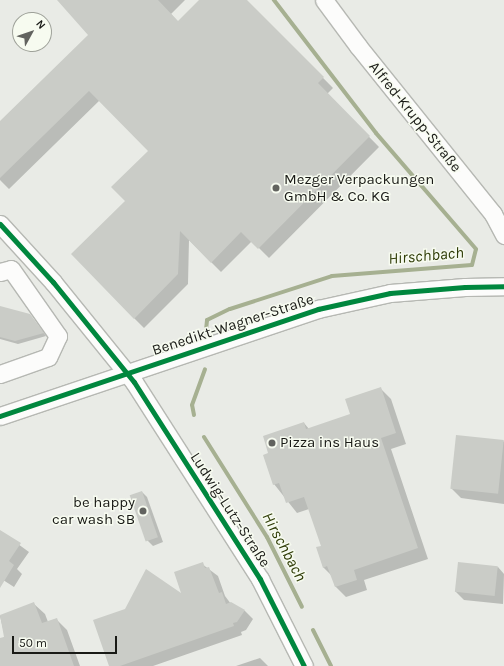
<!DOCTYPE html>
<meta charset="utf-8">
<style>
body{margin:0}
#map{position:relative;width:504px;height:666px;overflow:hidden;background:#e9ebe6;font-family:Karla,sans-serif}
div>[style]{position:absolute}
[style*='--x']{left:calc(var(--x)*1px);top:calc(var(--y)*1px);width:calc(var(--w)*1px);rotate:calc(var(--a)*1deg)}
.shadow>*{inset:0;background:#0003}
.stream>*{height:4px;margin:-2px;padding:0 2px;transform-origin:2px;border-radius:2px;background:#a6b091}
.building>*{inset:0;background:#caccc7;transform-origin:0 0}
.roads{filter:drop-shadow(1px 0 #b6b8b3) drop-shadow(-1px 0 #b6b8b3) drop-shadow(0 1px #b6b8b3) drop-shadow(0 -1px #b6b8b3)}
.minor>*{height:17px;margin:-8.5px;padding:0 8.5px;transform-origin:8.5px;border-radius:8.5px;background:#fcfcfb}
.cycleway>*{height:5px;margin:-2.5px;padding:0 2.5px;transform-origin:2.5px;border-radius:2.5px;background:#00873e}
.dots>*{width:11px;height:11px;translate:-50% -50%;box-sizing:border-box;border:2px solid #f7fbf0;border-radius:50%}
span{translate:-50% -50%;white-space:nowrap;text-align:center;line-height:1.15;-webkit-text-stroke:3px #f7fbf0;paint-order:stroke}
.street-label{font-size:15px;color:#191a16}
.poi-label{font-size:15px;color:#191a16}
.left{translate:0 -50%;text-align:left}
.right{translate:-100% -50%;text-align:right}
.water-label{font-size:16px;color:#2f3c07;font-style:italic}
.north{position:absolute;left:12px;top:12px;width:40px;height:40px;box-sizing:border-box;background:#f7fbf0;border:1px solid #9ea199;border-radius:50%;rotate:50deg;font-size:11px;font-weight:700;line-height:16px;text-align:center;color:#191a16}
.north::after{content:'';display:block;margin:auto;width:14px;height:18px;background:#62635f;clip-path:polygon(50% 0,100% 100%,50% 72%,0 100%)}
.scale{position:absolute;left:12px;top:636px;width:105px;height:18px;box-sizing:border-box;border:2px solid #191a16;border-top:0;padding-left:5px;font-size:12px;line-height:14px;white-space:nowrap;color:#191a16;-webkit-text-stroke:3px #f7fbf0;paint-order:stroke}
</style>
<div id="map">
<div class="shadow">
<div style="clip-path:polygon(58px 0,185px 0,171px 14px,178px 22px,201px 0,246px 0,333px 88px,327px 94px,379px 147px,269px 258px,252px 241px,221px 272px,189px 240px,188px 284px,144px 328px,134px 318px,127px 201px,149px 151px,100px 100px,9px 189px,0 180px,0 123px,90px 35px)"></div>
<div style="clip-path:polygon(0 307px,30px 315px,46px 336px,18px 344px,0 339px)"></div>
<div style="clip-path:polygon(380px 388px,391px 399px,406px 444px,391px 449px,428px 559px,364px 580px,367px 590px,346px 597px,335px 586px,332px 576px,323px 567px,322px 546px,309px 509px,297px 513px,274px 484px,269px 453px,304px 423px,309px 429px,352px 415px)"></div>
<div style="clip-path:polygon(504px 441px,504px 504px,461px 498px,451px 488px)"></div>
<div style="clip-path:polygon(142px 492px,147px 497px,163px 542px,153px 546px,147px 540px)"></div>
<div style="clip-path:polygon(0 531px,29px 552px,17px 569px,22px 574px,14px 587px,0 578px)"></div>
<div style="clip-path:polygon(202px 564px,218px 576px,225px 596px,231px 604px,245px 611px,253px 619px,246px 630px,241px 632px,242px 635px,153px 666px,110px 666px,183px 596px)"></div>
<div style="clip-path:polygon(498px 567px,504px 574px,503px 604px,464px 600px,455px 591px)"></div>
<div style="clip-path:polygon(34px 604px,45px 614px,48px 622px,56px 619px,67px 630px,80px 666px,0 666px,0 639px,5px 637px,0 616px)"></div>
<div style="clip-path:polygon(260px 658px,268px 666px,236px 666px)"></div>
</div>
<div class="stream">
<div style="--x:206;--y:330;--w:10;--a:-84"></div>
<div style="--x:207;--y:320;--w:25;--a:-26"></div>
<div style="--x:230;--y:309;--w:107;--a:-17.9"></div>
<div style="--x:332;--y:276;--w:140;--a:-4.5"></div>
<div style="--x:472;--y:265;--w:16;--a:-76"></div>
<div style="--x:476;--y:249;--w:153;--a:-130.8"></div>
<div style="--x:376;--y:133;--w:168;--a:-127.5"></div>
<div style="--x:194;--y:415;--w:10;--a:-101"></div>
<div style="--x:192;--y:405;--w:38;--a:-70"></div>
<div style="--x:204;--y:437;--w:118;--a:57.8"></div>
<div style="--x:267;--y:537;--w:78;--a:63.4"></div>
<div style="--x:313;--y:630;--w:40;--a:63.4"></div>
</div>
<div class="building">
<div style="clip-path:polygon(57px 0,158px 0,178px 21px,199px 0,247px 0,324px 77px,318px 83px,370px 136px,258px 249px,241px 232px,211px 263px,180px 231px,178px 274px,134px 319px,71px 254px,125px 201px,111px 187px,148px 151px,89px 91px,0 178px,0 121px,88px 35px)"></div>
<div style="clip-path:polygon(0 306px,30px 314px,44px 333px,15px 341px,0 337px)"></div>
<div style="clip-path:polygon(381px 387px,396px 433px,381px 438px,418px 548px,354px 570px,357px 580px,335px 587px,327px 566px,323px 568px,316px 547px,321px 546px,304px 497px,286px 503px,279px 483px,273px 485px,263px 455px,268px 453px,263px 436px,304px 422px,306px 429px,350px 414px,345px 399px)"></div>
<div style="left:456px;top:435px;width:48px;height:54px;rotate:6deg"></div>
<div style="left:142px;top:491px;width:49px;height:13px;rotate:71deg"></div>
<div style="clip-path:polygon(0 530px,21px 543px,9px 561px,14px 565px,0 588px)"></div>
<div style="clip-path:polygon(203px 562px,205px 568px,209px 567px,219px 593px,222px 592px,226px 604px,231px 602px,245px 610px,237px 622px,233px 623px,234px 626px,120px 666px,109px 666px,93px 620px,125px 609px,146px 569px,181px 593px,174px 572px)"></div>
<div style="left:458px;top:562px;width:40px;height:30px;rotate:6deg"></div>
<div style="clip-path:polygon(34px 602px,42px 623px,57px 618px,74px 666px,0 666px,0 638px,4px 637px,0 615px)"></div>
</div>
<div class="roads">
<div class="minor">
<div style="--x:324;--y:0;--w:57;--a:53.5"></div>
<div style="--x:358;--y:46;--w:216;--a:51.2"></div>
<div style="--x:493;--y:214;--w:24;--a:62"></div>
<div style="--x:0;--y:224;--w:79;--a:47.6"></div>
<div style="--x:53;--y:282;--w:129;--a:51"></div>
<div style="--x:134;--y:382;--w:234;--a:57.4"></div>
<div style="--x:260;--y:579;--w:97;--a:63.2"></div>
<div style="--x:0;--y:272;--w:11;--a:-15"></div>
<div style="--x:11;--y:269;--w:82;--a:55"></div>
<div style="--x:58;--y:336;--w:23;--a:115"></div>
<div style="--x:48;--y:357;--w:51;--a:160.5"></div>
<div style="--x:0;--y:416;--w:336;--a:-18.6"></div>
<div style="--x:318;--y:309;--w:74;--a:-12.5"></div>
<div style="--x:390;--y:293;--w:75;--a:-4.6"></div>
<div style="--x:465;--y:287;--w:39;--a:-1"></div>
</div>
</div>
<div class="cycleway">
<div style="--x:0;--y:224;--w:79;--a:47.6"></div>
<div style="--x:53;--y:282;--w:129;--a:51"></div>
<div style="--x:134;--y:382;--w:234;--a:57.4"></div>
<div style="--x:260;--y:579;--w:97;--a:63.2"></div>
<div style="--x:0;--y:416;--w:336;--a:-18.6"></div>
<div style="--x:318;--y:309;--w:74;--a:-12.5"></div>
<div style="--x:390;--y:293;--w:75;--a:-4.6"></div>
<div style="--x:465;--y:287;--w:39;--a:-1"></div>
</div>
<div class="dots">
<div style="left:276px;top:188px;background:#62635f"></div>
<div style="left:272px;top:443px;background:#62635f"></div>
<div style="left:143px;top:511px;background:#62635f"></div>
</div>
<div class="street-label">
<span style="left:415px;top:117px;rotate:51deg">Alfred-Krupp-Straße</span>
<span style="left:233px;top:325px;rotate:-18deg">Benedikt-Wagner-Straße</span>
<span style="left:230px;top:510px;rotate:57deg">Ludwig-Lutz-Straße</span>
</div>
<div class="poi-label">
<span class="left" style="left:284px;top:188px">Mezger Verpackungen<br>GmbH &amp; Co. KG</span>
<span class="left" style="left:280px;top:443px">Pizza ins Haus</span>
<span class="right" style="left:135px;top:511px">be happy<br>car wash SB</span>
</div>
<div class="water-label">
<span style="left:426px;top:256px;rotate:-5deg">Hirschbach</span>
<span style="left:284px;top:547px;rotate:62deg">Hirschbach</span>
</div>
<div class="north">N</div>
<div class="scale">50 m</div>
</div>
